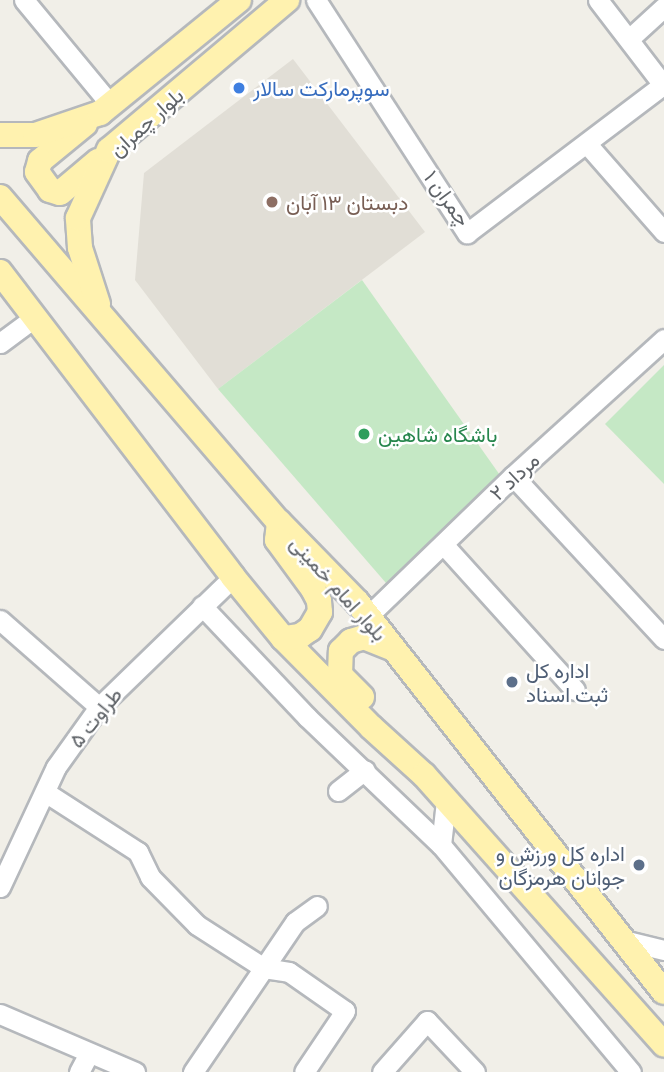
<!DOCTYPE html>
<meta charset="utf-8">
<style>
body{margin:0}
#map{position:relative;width:664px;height:1072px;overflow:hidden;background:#f1efe8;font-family:"IBM Plex Sans",Vazirmatn,sans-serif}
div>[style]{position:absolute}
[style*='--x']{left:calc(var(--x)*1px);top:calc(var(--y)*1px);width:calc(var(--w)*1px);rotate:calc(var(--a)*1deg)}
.education>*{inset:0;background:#e1ded6}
.green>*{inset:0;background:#c5e8c5}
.roads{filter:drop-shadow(2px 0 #b5b8bc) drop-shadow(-2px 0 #b5b8bc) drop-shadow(0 2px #b5b8bc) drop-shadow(0 -2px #b5b8bc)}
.minor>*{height:19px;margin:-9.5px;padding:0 9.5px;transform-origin:9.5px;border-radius:9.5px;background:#fff}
.major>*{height:24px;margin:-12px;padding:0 12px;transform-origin:12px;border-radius:12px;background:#fff2af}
.dots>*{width:19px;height:19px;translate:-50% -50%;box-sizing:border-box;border:4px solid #fff;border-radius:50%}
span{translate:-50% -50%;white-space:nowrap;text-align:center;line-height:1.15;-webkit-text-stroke:5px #fff;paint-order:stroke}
.shop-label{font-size:21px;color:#366cbe}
.left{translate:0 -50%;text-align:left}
.street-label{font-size:21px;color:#5f6368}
.education-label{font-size:21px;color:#785e54}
.leisure-label{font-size:21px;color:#27864d}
.service-label{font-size:21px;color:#4e5e75}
.right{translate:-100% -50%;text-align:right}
</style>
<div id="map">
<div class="education">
<div style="clip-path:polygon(293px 59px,425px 232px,218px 389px,135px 280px,144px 173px)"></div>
</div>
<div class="green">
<div style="clip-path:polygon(362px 280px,502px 478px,386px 583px,218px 389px)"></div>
<div style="clip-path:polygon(664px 365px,664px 484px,605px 424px)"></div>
</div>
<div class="roads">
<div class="minor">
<div style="--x:24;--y:0;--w:136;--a:50.4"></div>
<div style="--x:316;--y:0;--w:278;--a:57.1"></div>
<div style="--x:467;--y:233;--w:246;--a:-37.1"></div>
<div style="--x:598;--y:0;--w:108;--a:52.5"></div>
<div style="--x:629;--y:39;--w:47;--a:-42.4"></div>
<div style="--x:587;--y:144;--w:117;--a:48.8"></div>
<div style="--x:0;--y:343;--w:44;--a:-36.6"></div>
<div style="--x:513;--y:476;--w:222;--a:47.2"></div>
<div style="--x:443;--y:544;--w:197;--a:47.9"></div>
<div style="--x:202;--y:606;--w:153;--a:46.6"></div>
<div style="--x:307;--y:717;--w:185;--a:43.7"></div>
<div style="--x:441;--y:845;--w:296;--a:50.1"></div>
<div style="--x:368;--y:616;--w:202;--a:-44"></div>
<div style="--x:513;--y:476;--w:204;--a:-42.2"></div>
<div style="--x:0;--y:620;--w:132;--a:41.3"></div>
<div style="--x:338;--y:791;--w:34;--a:-38"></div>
<div style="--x:45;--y:792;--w:111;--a:32.8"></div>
<div style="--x:138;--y:852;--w:28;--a:64"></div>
<div style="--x:150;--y:877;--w:67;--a:45.6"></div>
<div style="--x:197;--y:925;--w:80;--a:32.7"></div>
<div style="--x:264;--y:968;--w:25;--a:9"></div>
<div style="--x:289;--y:972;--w:68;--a:34.9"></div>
<div style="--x:345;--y:1011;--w:73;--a:123.9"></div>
<div style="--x:441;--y:845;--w:44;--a:-83.5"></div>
<div style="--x:0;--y:887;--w:132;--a:-65"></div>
<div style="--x:56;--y:767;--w:74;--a:-54.4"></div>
<div style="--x:99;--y:707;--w:187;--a:-44.1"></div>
<div style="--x:623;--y:940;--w:42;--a:13.7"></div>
<div style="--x:0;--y:1014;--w:147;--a:23.2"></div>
<div style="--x:79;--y:1072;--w:21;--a:-62"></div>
<div style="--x:193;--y:1072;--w:181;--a:-55.8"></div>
<div style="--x:295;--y:922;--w:27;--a:-36"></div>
<div style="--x:382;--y:1072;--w:68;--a:-48.6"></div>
<div style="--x:427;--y:1021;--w:70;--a:46.7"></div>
</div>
<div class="major">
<div style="--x:85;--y:124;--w:58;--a:140.6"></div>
<div style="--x:40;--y:161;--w:11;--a:105"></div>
<div style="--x:37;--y:172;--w:22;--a:54"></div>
<div style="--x:50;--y:190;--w:10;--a:17"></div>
<div style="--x:60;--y:193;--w:50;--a:-40.1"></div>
<div style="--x:0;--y:135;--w:35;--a:0"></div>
<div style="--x:35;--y:135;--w:69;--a:-18.7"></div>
<div style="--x:100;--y:113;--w:179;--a:-39.1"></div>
<div style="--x:0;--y:197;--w:428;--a:49.4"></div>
<div style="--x:279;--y:522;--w:112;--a:45.7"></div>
<div style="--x:357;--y:602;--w:496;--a:51.8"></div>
<div style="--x:0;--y:272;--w:384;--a:52.6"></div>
<div style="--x:233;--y:577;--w:79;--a:50.7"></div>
<div style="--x:283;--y:638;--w:125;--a:45.3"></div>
<div style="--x:371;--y:727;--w:72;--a:42.2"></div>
<div style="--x:424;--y:775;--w:361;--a:48.3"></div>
<div style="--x:98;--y:304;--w:59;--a:-107.8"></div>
<div style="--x:80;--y:248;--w:30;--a:-94"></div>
<div style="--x:78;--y:218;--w:75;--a:-65.5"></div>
<div style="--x:109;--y:150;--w:233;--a:-40.1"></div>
<div style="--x:279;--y:522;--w:18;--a:96"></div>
<div style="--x:277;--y:540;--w:61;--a:53.7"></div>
<div style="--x:313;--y:589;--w:13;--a:63"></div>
<div style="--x:319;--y:601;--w:11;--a:85"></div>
<div style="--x:320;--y:612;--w:20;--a:120"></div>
<div style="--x:310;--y:629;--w:12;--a:145"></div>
<div style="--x:300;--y:636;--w:17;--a:173"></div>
<div style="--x:362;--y:697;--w:31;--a:-135"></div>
<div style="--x:340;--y:675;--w:24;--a:-88"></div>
<div style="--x:341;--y:651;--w:14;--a:-45"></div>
<div style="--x:351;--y:641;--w:14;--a:-17"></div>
<div style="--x:364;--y:637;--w:31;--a:22"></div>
</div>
</div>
<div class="dots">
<div style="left:239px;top:88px;background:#3f7fe0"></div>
<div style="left:272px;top:202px;background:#8d6e63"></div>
<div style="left:364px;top:434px;background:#2e9e5b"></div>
<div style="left:512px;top:682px;background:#5c6f8a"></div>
<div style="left:639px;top:865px;background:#5c6f8a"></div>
</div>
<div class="shop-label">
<span class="left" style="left:253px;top:88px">سوپرمارکت سالار</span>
</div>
<div class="street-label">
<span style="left:146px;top:122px;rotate:-42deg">بلوار چمران</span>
<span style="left:448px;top:198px;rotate:54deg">چمران ۱</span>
<span style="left:514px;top:476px;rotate:-43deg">مرداد ۲</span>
<span style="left:339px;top:588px;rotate:48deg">بلوار امام خمینی</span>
<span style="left:95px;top:717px;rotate:-51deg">طراوت ۵</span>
</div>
<div class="education-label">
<span class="left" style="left:286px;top:202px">دبستان ۱۳ آبان</span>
</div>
<div class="leisure-label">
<span class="left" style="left:378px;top:434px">باشگاه شاهین</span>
</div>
<div class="service-label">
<span class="left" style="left:526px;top:682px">اداره کل<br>ثبت اسناد</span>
<span class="right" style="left:625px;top:865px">اداره کل ورزش و<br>جوانان هرمزگان</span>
</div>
</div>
